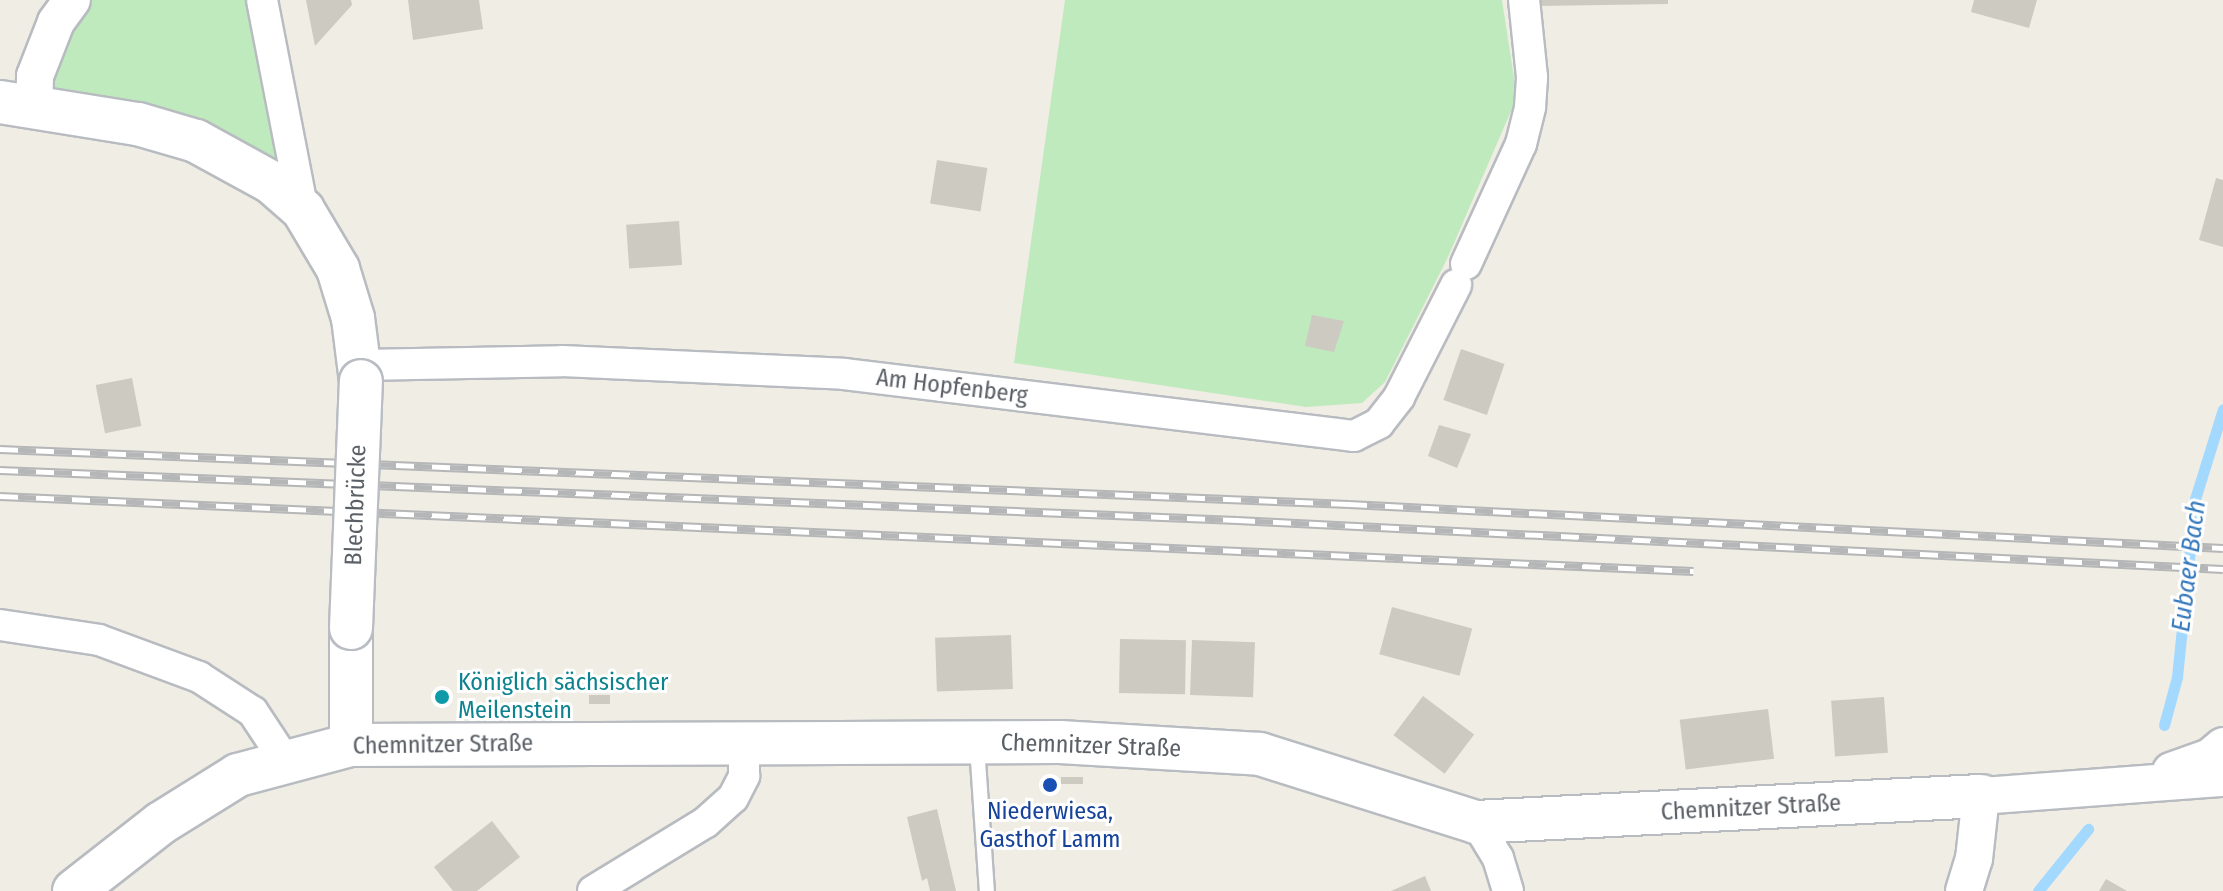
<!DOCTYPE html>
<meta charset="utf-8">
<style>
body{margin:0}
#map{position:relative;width:2223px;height:891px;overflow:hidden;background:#f0ede4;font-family:"Fira Sans Condensed",sans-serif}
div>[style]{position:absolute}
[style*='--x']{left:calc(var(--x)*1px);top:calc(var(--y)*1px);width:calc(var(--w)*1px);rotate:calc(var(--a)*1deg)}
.green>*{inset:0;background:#beeabd}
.stream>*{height:11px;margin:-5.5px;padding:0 5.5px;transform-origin:5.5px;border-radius:5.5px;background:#a4d9ff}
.building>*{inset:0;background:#cdcac2;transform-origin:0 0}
.roads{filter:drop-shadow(2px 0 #b8bcc1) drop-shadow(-2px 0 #b8bcc1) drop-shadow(0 2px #b8bcc1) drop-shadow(0 -2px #b8bcc1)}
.service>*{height:14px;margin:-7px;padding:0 7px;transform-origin:7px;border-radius:7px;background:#fff}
.minor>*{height:30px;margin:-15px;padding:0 15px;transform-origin:15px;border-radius:15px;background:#fff}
.tertiary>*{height:36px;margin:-18px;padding:0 18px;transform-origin:18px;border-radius:18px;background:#fff}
.secondary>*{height:42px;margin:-21px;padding:0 21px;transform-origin:21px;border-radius:21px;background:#fff}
.rail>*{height:9px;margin-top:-4.5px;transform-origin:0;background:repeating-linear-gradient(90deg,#fff 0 18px,#b5b6b7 0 36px);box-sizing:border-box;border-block:2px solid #b5b6b7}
.bridges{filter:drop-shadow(2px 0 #b9bdc3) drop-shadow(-2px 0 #b9bdc3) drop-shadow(0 2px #b9bdc3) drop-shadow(0 -2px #b9bdc3)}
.secondary-bridge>*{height:42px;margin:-21px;padding:0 21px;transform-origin:21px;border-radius:21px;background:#fff}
.dots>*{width:22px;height:22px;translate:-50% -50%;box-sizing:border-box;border:4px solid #fff;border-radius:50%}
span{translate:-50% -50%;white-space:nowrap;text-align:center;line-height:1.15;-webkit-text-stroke:6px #fff;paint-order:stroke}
.street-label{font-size:24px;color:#5b6066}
.culture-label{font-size:24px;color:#0d838f}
.left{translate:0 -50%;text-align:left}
.transit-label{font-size:24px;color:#164399}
.water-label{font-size:26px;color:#3679bc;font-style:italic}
</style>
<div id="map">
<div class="green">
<div style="clip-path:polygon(72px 0,262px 0,303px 210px,271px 182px,34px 107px)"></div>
<div style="clip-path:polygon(1065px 0,1502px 0,1517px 97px,1448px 257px,1385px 382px,1362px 403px,1306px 407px,1014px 363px)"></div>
</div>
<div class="stream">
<div style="--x:2164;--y:725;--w:50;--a:-74.8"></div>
<div style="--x:2177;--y:677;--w:179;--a:-84.2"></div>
<div style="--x:2195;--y:499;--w:94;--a:-72.7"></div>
<div style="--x:2038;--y:891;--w:80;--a:-51.1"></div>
</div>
<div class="building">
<div style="clip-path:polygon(306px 0,351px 0,352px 5px,315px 46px)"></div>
<div style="clip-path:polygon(408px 0,479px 0,483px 29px,413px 40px)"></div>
<div style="clip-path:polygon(1538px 0,1668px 0,1668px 4px,1538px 6px)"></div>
<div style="clip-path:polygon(1974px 0,2037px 0,2029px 28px,1971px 12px)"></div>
<div style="left:937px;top:160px;width:51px;height:44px;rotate:9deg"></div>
<div style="clip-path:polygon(2216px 178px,2223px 180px,2223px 247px,2199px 240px)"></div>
<div style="left:679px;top:221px;width:44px;height:53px;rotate:86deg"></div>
<div style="clip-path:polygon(1312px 315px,1344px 321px,1334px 352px,1305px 346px)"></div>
<div style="left:1461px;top:349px;width:46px;height:54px;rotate:19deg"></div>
<div style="left:132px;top:378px;width:49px;height:37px;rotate:79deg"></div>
<div style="clip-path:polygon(1439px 425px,1471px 434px,1457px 468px,1428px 456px)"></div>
<div style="left:1392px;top:607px;width:83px;height:49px;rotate:15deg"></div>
<div style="left:1011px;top:635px;width:54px;height:76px;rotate:88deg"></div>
<div style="left:1120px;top:639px;width:66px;height:54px;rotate:1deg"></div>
<div style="left:1192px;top:640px;width:63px;height:55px;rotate:2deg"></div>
<div style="left:610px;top:695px;width:9px;height:21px;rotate:90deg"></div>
<div style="left:1423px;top:696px;width:64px;height:49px;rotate:37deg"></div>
<div style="left:1884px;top:697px;width:56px;height:53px;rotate:86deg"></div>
<div style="left:1768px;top:709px;width:50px;height:89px;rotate:83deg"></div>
<div style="left:1061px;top:777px;width:22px;height:7px"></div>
<div style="clip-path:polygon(937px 809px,956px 891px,930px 891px,927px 878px,922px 881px,907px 817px)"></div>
<div style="clip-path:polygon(492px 821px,520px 857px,477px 891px,453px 891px,434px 867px)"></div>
<div style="clip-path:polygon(1425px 876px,1431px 891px,1391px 891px)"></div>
<div style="clip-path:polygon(2106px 879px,2127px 891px,2099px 891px)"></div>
</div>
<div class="roads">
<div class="service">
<div style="--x:977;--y:746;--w:145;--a:86.1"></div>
</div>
<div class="minor">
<div style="--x:262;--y:0;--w:214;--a:79"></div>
<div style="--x:1466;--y:264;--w:132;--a:-65.4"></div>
<div style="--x:1521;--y:144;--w:38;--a:-76"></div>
<div style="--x:1530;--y:107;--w:30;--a:-86"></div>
<div style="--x:1532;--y:77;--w:77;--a:-95.9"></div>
<div style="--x:362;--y:365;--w:200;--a:-1.1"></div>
<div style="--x:562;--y:361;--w:282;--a:2.6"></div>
<div style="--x:844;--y:374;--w:514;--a:6.93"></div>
<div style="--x:1354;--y:436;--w:28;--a:-27"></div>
<div style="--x:1379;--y:423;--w:33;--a:-52"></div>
<div style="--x:1399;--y:397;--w:126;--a:-63"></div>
<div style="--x:0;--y:625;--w:100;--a:8.6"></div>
<div style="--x:99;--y:640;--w:107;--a:20.3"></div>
<div style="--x:199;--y:677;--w:64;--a:32.9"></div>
<div style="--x:253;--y:712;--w:56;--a:56.6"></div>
<div style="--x:1476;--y:822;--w:42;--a:58.6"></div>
<div style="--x:1498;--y:858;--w:34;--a:73"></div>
<div style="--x:593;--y:891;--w:132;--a:-31.4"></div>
<div style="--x:706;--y:822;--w:36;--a:-42"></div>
<div style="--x:733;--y:798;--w:25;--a:-63"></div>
<div style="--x:744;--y:776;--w:32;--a:-90"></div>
</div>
<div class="tertiary">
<div style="--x:34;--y:107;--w:31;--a:-88"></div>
<div style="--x:35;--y:76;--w:58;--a:-68.7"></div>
<div style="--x:56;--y:22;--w:27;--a:-54"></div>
<div style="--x:2171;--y:771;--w:41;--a:-19.7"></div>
<div style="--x:2210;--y:757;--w:17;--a:-40"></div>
<div style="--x:1964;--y:891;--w:34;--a:-73"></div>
<div style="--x:1974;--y:859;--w:63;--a:-83.7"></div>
<div style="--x:1981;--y:796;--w:243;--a:-4.3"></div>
</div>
<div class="secondary">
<div style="--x:0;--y:102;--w:140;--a:9.1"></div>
<div style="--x:138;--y:124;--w:60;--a:16.3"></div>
<div style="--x:196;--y:141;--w:85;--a:28.7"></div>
<div style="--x:271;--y:182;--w:43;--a:41.2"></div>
<div style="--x:303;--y:210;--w:69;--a:59.3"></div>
<div style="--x:338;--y:269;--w:51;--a:73"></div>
<div style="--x:353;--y:318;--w:64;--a:82.8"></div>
<div style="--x:351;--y:745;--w:117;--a:-90"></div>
<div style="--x:74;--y:891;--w:110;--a:-38"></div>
<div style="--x:161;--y:823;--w:91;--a:-31.9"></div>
<div style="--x:238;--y:775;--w:117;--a:-14.9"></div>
<div style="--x:351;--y:745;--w:709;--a:-0.24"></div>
<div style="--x:1060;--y:742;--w:200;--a:3.4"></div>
<div style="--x:1260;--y:754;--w:226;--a:17.5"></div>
<div style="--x:1476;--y:822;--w:506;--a:-2.95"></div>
</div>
</div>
<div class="rail">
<div style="--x:0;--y:449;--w:1350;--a:2.33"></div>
<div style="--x:1349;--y:504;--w:875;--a:2.88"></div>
<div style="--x:0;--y:470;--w:1238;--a:2.31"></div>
<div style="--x:1237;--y:520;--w:987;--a:2.85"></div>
<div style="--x:0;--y:496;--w:1695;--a:2.54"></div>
</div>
<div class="bridges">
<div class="secondary-bridge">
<div style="--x:351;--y:628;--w:247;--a:-87.7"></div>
</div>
</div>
<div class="dots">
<div style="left:442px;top:697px;background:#0f9aa8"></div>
<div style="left:1050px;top:785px;background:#1a4fb4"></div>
</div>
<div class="street-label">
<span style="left:952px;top:387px;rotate:7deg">Am Hopfenberg</span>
<span style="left:356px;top:505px;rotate:-88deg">Blechbrücke</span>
<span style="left:443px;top:745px;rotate:-1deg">Chemnitzer Straße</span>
<span style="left:1091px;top:746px;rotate:2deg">Chemnitzer Straße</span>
<span style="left:1751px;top:808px;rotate:-3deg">Chemnitzer Straße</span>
</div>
<div class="culture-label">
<span class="left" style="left:458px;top:697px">Königlich sächsischer<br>Meilenstein</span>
</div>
<div class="transit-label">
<span style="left:1050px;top:826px">Niederwiesa,<br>Gasthof Lamm</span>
</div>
<div class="water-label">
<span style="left:2189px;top:566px;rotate:-83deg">Eubaer Bach</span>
</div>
</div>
